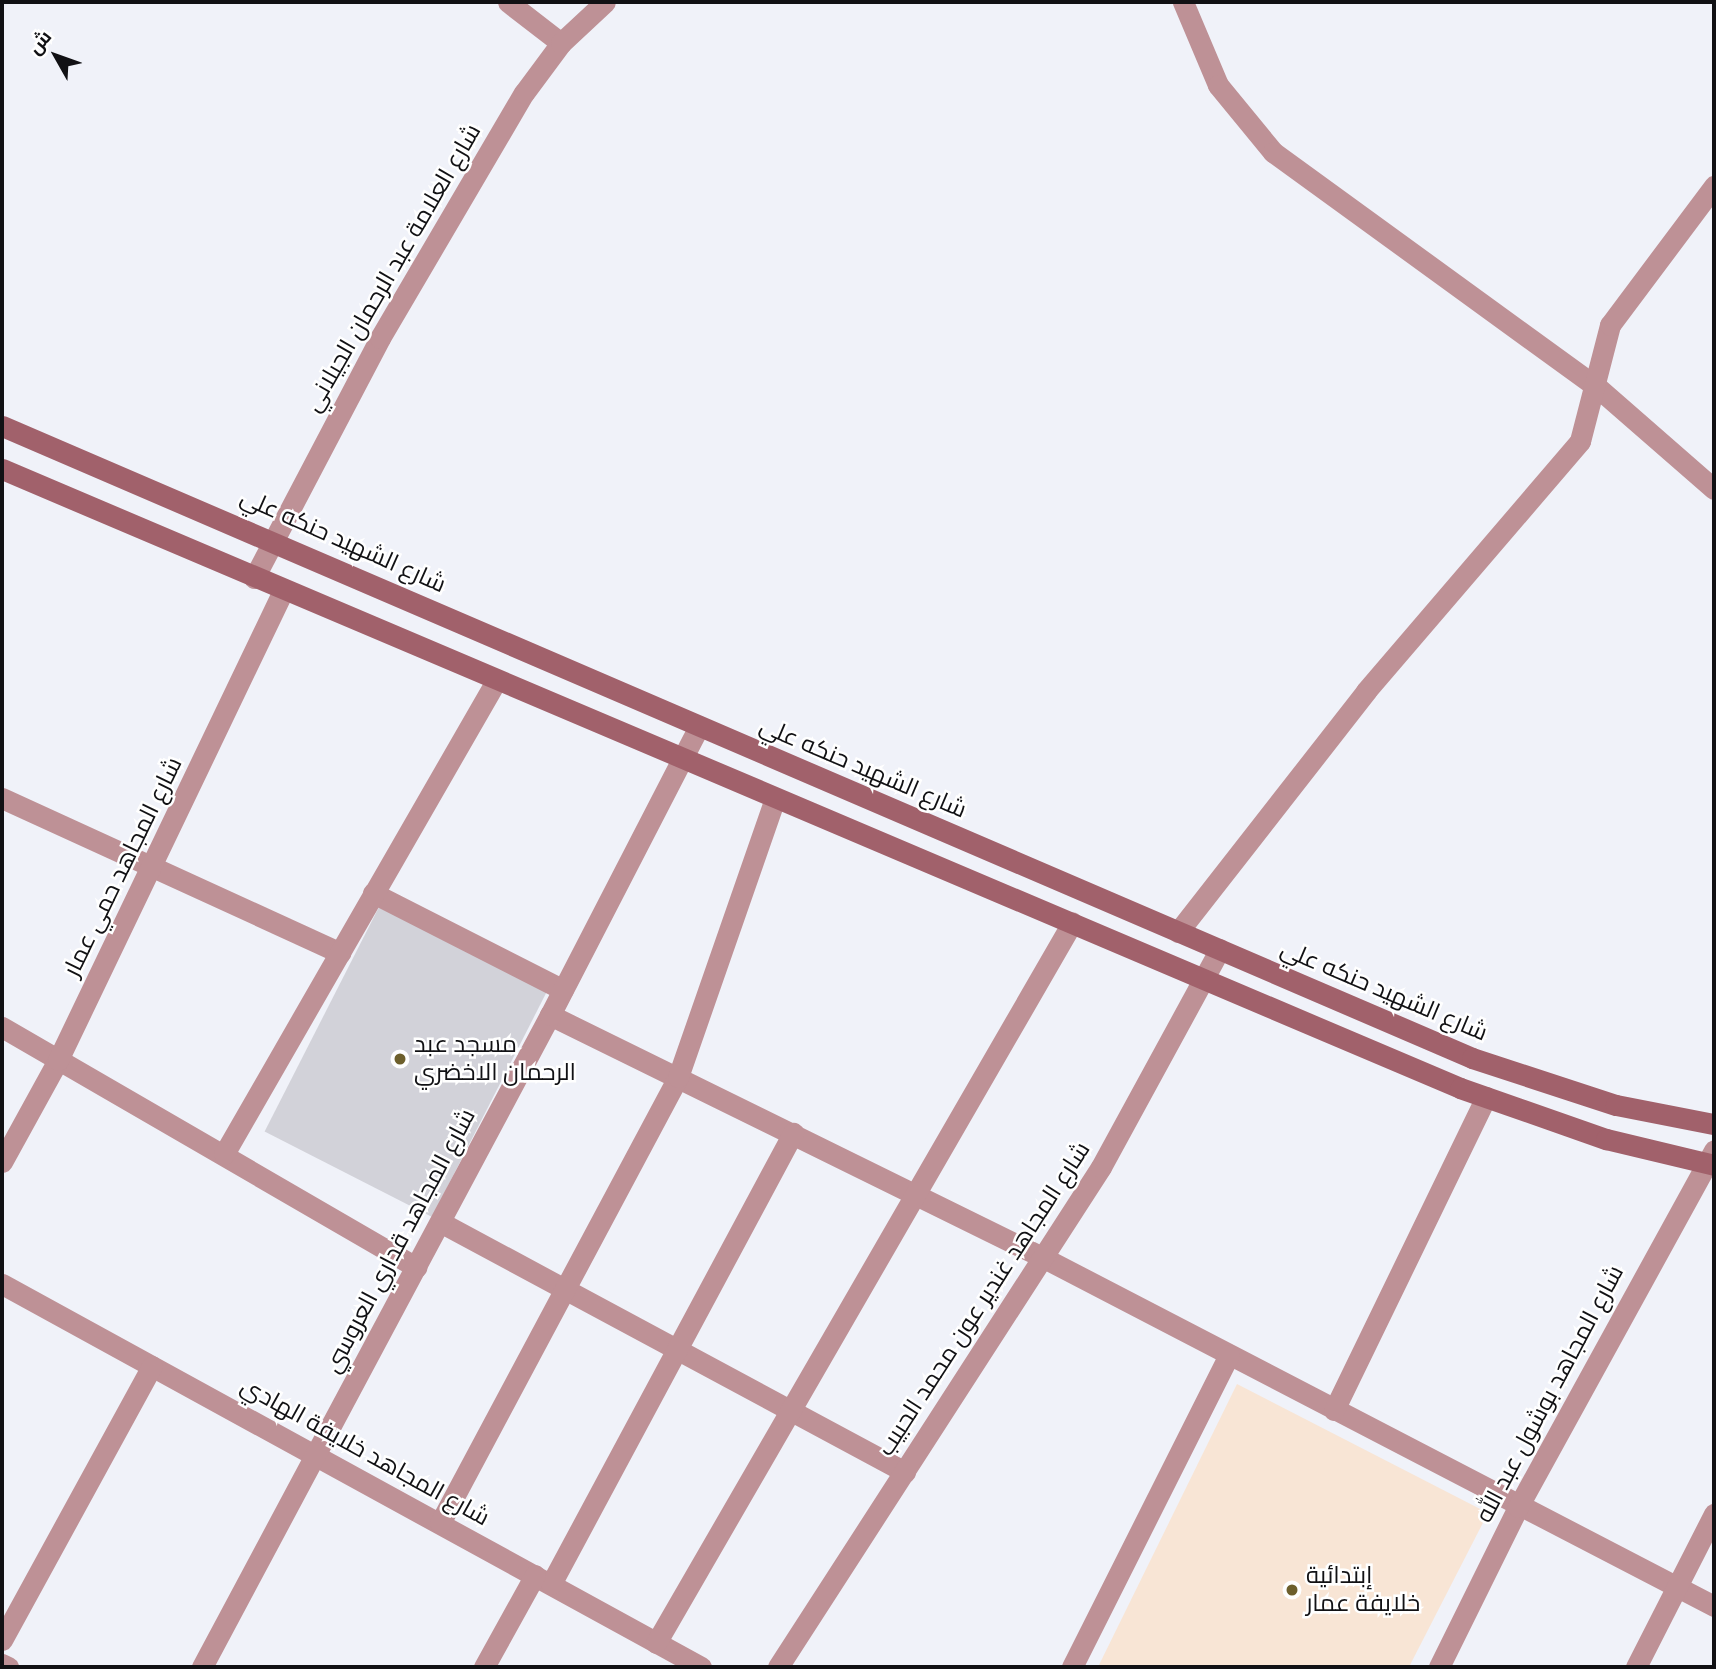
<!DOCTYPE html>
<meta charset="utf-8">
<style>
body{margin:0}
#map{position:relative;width:1716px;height:1669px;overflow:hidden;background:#f0f2f9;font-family:"Roboto Condensed",Cairo,sans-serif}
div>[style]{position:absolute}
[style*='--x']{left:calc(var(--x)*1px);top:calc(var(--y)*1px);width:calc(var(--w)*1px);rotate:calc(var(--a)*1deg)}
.education>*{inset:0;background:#f8e5d5}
.building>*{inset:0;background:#d2d2d9;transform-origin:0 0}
.street>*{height:21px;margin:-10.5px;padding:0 10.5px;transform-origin:10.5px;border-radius:10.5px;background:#be9196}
.secondary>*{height:21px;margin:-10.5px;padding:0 10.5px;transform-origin:10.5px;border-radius:10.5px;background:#a1616b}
.dots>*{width:19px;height:19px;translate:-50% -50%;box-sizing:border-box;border:4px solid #fff;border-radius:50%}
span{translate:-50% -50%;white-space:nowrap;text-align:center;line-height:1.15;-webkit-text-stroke:5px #fff;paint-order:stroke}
.street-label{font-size:24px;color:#111114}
.poi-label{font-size:24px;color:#111114}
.left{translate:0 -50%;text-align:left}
.frame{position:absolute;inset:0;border:4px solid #111114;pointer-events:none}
.north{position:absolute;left:21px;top:21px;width:70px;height:70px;-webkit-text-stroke:5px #fff;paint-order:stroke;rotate:310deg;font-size:19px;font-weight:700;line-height:28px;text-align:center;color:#111114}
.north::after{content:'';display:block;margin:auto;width:24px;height:32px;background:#111114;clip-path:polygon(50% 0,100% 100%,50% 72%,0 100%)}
</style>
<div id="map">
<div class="education">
<div style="clip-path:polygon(1237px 1384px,1488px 1513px,1409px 1667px,1098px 1667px)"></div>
</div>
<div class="building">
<div style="left:379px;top:907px;width:188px;height:252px;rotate:27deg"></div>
</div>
<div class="street">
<div style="--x:508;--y:2;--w:67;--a:37.7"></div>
<div style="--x:1183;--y:2;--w:90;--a:67.1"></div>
<div style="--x:1218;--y:85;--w:87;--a:50.6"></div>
<div style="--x:1273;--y:152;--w:400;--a:36"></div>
<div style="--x:1597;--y:387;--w:155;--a:41.1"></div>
<div style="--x:254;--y:578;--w:271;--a:-62.3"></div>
<div style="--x:380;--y:338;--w:284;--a:-59.6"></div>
<div style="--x:524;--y:93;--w:62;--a:-53.5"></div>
<div style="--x:561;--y:43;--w:60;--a:-43"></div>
<div style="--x:2;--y:798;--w:372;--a:24.6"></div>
<div style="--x:373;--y:893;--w:213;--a:27"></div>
<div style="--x:1178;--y:932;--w:306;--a:-52"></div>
<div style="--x:1366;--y:691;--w:329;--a:-49.4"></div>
<div style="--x:1580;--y:441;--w:120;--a:-75.5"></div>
<div style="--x:1610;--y:325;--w:174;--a:-53.2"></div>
<div style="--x:550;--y:1015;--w:551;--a:26.19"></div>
<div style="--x:1044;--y:1258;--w:755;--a:27.45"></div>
<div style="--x:2;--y:1027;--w:479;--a:30.1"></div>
<div style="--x:224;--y:1154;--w:546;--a:-60.1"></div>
<div style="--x:2;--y:1162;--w:116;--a:-61.2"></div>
<div style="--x:58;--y:1060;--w:520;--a:-64.37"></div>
<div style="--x:440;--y:1222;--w:528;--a:28.26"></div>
<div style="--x:2;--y:1284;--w:797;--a:28.72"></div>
<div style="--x:1334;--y:1410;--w:348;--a:-64.1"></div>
<div style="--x:440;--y:1523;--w:506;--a:-61.91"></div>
<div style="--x:678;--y:1077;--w:295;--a:-70.8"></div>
<div style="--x:551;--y:1584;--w:512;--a:-61.78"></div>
<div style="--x:2;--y:1640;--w:312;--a:-61.3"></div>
<div style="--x:656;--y:1643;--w:832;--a:-59.98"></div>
<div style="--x:2;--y:1664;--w:7;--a:27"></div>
<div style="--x:202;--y:1667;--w:739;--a:-61.91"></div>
<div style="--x:550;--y:1015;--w:325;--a:-62.7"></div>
<div style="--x:484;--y:1667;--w:105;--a:-61"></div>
<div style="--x:778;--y:1667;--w:595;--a:-57.14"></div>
<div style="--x:1101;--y:1167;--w:248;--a:-61.4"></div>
<div style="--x:1072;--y:1667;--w:349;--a:-63.3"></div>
<div style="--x:1439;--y:1667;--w:178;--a:-63.7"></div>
<div style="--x:1518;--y:1507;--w:407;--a:-61.2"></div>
<div style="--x:1636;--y:1667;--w:172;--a:-63"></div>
</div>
<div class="secondary">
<div style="--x:2;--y:426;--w:1600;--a:23.26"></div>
<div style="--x:1472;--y:1058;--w:151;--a:18.1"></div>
<div style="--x:1616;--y:1105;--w:100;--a:11"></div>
<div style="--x:2;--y:469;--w:1584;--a:23"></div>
<div style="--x:1460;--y:1088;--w:155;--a:19.3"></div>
<div style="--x:1606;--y:1139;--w:111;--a:13.5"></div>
</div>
<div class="dots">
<div style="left:400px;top:1059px;background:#6d5f2c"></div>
<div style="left:1292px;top:1590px;background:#6d5f2c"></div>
</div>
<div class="street-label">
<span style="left:393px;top:268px;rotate:-60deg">شارع العلامة عبد الرحمان الجيلاني</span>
<span style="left:343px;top:541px;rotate:24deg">شارع الشهيد حنكه علي</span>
<span style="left:863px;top:768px;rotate:23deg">شارع الشهيد حنكه علي</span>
<span style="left:123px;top:867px;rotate:-64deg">شارع المجاهد حمي عمار</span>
<span style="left:1384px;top:991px;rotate:23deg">شارع الشهيد حنكه علي</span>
<span style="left:400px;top:1241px;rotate:-62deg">شارع المجاهد قداري العروسي</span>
<span style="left:984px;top:1299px;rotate:-57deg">شارع المجاهد غندير عون محمد الحبيب</span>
<span style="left:1550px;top:1394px;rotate:-62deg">شارع المجاهد بوشول عبد الله</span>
<span style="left:365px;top:1452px;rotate:29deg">شارع المجاهد خلايفة الهادي</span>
</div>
<div class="poi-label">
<span class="left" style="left:414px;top:1059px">مسجد عبد<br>الرحمان الاخضري</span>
<span class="left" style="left:1306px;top:1590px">إبتدائية<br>خلايفة عمار</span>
</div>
<div class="frame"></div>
<div class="north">ش</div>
</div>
